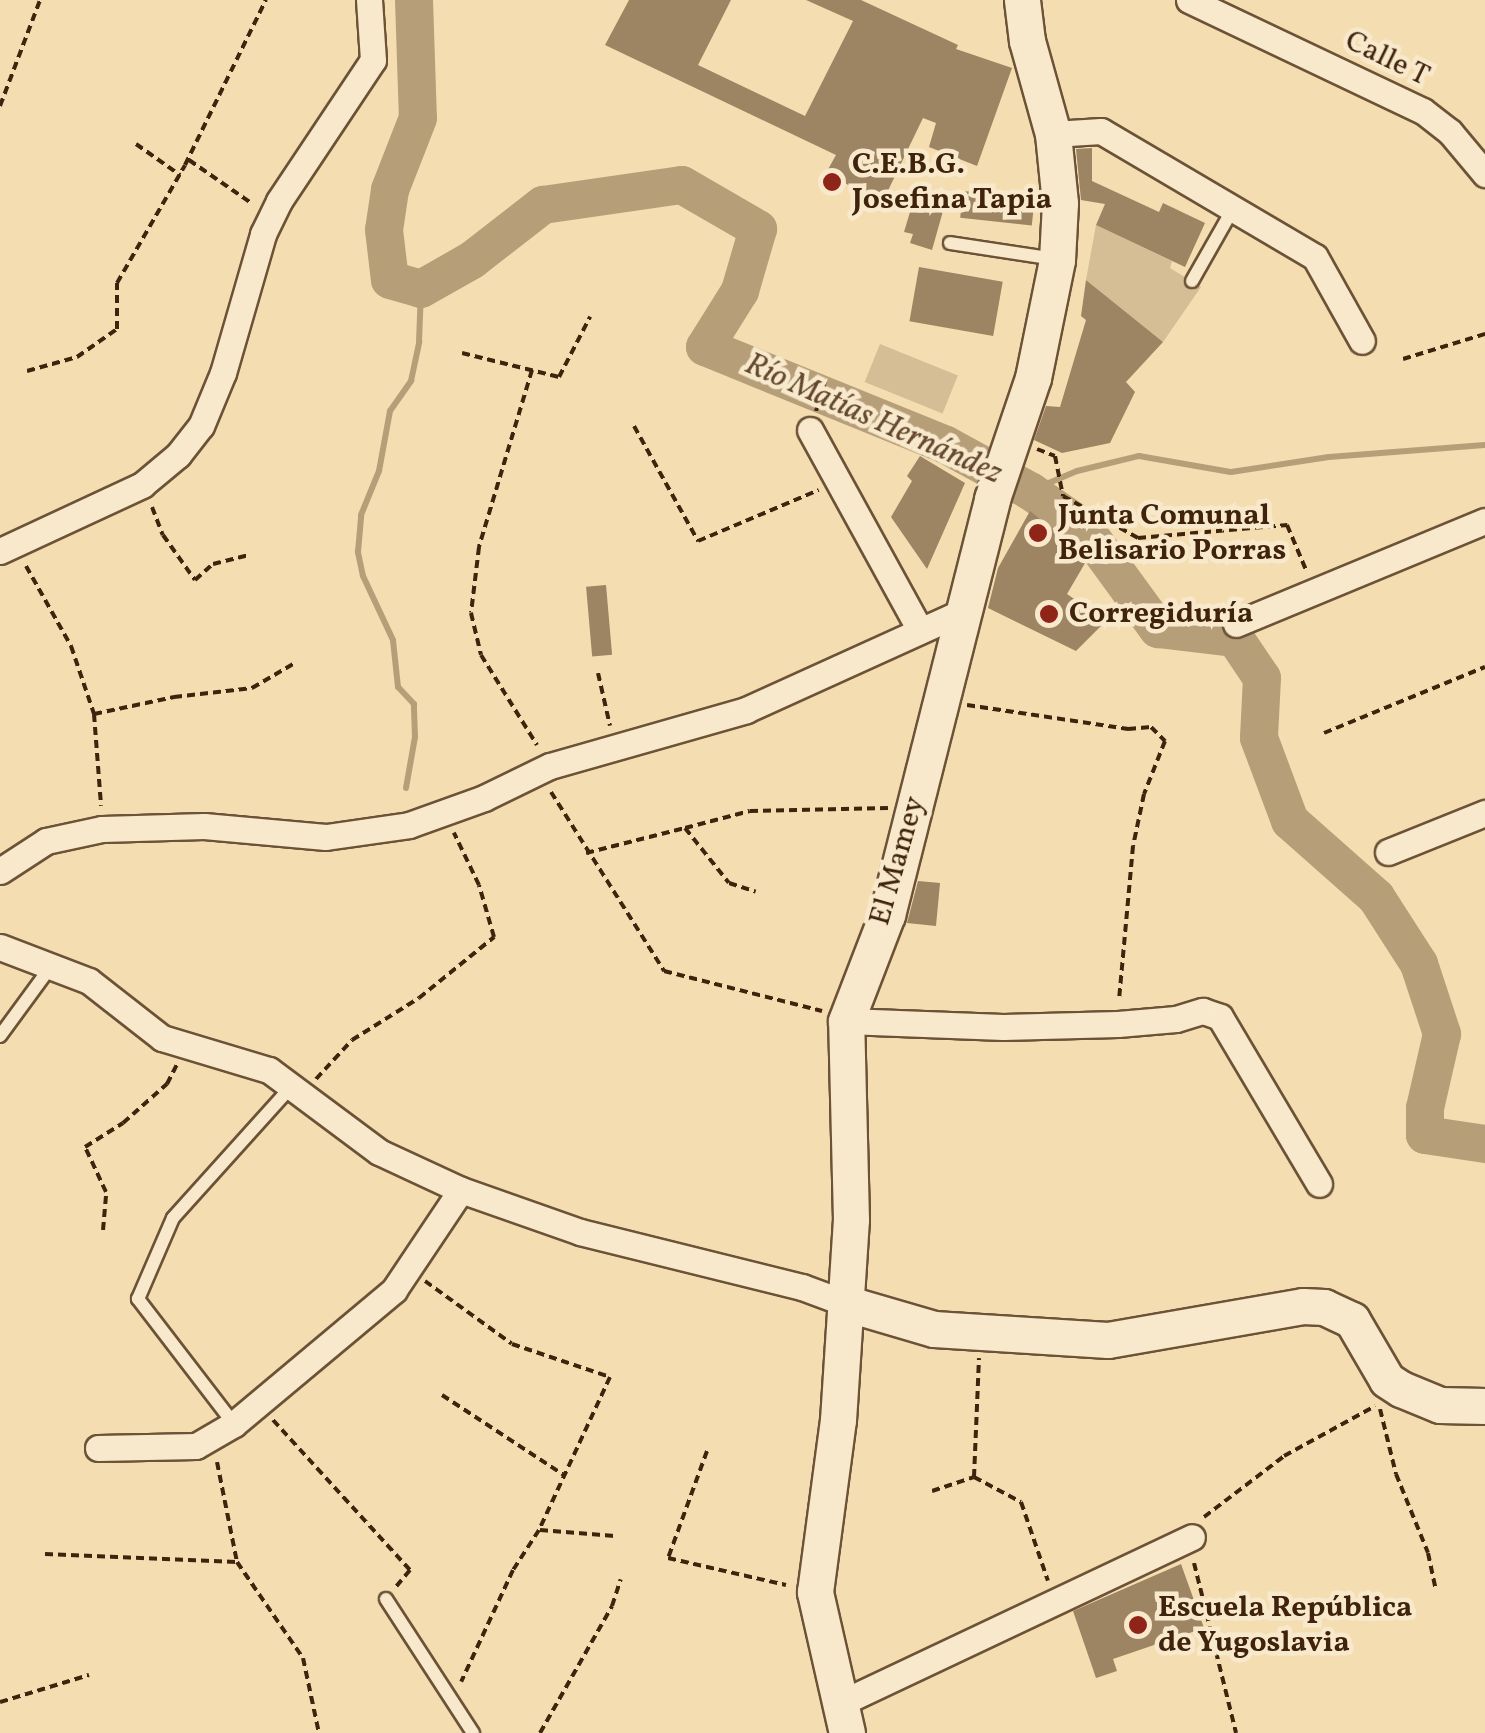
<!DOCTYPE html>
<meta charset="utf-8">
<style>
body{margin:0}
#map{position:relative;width:1485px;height:1733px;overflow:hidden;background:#f4ddb1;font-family:Vollkorn,serif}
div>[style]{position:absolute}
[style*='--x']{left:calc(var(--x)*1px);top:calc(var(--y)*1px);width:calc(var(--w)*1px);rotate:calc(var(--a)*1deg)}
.green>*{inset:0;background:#d5bd95;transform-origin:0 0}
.stream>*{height:6px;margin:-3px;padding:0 3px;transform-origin:3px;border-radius:3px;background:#b69e79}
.river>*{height:38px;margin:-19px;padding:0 19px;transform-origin:19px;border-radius:19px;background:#b69e79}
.building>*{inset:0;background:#9d8462;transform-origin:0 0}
.path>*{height:4px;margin-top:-2px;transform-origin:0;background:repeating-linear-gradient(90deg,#3f230d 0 8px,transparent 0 13px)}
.roads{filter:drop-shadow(2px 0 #6c5236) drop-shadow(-2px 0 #6c5236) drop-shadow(0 2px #6c5236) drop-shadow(0 -2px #6c5236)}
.lane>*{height:12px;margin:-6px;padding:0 6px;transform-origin:6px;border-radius:6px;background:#f8e9cc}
.street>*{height:25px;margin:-12.5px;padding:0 12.5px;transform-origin:12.5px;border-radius:12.5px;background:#f8e9cc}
.secondary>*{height:35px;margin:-17.5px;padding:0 17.5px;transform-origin:17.5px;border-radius:17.5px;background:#f8e9cc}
.dots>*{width:28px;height:28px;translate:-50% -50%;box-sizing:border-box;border:5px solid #f8e9cc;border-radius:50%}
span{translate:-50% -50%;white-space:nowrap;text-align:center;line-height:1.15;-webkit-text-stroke:9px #f8e9cc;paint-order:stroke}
.street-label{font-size:30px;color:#3f230d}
.poi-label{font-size:30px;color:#3f230d;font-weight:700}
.left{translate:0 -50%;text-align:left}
.water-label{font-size:32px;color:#63482d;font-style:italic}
</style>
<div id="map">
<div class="green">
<div style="clip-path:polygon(1096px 225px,1172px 261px,1170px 268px,1201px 287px,1163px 342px,1086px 280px)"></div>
<div style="left:880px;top:344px;width:84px;height:41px;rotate:22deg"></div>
</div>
<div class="stream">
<div style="--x:1030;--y:491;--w:51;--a:-23.1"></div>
<div style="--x:1077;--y:471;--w:64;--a:-13.6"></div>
<div style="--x:1139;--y:456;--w:93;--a:9.9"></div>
<div style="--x:1231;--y:472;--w:99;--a:-8.7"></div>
<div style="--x:1329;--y:457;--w:156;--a:-4.4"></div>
<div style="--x:406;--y:788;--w:52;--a:-80"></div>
<div style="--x:415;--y:737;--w:33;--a:-92"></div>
<div style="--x:414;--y:704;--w:23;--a:-133"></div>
<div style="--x:398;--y:687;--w:47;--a:-96.1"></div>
<div style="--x:393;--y:640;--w:71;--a:-115.1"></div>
<div style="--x:363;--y:576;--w:25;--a:-102"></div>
<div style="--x:358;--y:552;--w:37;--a:-85"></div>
<div style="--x:361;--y:515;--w:48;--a:-67.8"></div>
<div style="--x:379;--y:471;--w:61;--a:-79.6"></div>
<div style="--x:390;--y:411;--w:37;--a:-55"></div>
<div style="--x:411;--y:381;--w:40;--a:-78"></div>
<div style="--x:419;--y:342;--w:53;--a:-87.8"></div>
</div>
<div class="river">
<div style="--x:414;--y:0;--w:118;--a:88.1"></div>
<div style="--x:418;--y:118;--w:77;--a:111.3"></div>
<div style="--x:390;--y:190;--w:40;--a:98.5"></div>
<div style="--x:384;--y:230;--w:50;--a:83.2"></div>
<div style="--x:390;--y:280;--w:32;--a:16"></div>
<div style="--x:421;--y:289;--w:59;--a:-29.6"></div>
<div style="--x:472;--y:260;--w:90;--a:-37.8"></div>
<div style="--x:543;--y:205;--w:140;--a:-8.2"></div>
<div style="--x:682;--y:185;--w:88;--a:30.1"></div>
<div style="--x:758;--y:229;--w:65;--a:106.2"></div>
<div style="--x:740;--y:291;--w:66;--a:122"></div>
<div style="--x:705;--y:347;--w:260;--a:22.1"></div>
<div style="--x:946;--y:445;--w:96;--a:28.7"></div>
<div style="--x:1030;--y:491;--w:67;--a:34.6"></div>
<div style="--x:1085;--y:529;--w:124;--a:53.9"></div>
<div style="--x:1158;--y:629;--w:78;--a:6.7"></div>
<div style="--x:1235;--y:638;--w:48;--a:56"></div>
<div style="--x:1262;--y:678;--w:60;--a:92.9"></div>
<div style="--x:1259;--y:738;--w:89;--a:69.5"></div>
<div style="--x:1290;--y:821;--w:115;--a:41.5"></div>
<div style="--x:1376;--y:897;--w:80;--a:57.3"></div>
<div style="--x:1419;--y:964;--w:74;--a:71.8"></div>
<div style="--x:1442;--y:1034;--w:76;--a:102.9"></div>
<div style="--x:1425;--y:1108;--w:27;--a:90"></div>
<div style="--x:1425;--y:1135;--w:61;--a:8.5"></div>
</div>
<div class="building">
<div style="clip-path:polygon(629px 0,731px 0,698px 65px,805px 116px,853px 21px,806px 0,861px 0,958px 45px,956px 49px,1012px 68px,977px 166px,929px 147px,936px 123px,923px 118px,882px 203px,826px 173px,836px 155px,605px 45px)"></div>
<div style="clip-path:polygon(1092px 148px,1092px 181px,1159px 212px,1163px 203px,1205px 223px,1185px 267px,1096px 225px,1105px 204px,1081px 200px,1076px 149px)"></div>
<div style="left:963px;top:191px;width:72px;height:27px;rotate:6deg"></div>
<div style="clip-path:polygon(913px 202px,943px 211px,932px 250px,910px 243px,913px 234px,904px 232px)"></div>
<div style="left:919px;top:267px;width:85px;height:55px;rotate:10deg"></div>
<div style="clip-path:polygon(1086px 280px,1163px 342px,1126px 382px,1135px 392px,1110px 443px,1062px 453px,1034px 440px,1046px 406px,1060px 407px,1086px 320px,1081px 316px)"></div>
<div style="clip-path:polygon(920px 456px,965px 483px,927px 569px,891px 517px,912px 481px,907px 476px)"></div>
<div style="clip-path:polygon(1030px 511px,1088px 558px,1067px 594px,1106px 621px,1076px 651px,988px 608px,998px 568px)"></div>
<div style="left:606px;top:585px;width:70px;height:20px;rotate:85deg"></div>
<div style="clip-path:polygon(918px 881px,940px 883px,936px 926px,907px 923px)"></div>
<div style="clip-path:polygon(1181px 1564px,1204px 1628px,1113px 1659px,1117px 1671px,1096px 1678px,1073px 1611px)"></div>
</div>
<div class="path">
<div style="--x:0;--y:106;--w:113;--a:-69.3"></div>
<div style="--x:136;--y:144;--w:54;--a:35.2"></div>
<div style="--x:189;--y:160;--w:75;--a:34.7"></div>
<div style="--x:462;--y:353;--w:100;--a:13.9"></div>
<div style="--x:559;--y:377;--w:68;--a:-62.7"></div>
<div style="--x:1403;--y:359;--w:86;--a:-17"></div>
<div style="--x:532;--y:370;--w:185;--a:106.7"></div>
<div style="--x:479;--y:547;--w:66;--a:96.9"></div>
<div style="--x:471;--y:613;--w:43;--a:76.6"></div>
<div style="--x:481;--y:655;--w:106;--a:58.1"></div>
<div style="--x:27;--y:371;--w:52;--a:-15.6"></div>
<div style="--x:77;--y:357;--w:49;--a:-35"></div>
<div style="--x:117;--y:329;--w:46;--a:-90"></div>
<div style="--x:117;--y:283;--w:136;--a:-60"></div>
<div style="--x:185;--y:165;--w:184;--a:-63.9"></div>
<div style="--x:816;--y:411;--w:38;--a:-73"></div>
<div style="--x:634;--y:426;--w:132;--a:60.9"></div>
<div style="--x:698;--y:541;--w:131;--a:-22.9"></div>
<div style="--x:1037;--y:449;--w:19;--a:21"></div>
<div style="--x:1055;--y:456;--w:41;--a:78.7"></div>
<div style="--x:1063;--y:496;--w:86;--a:29.2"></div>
<div style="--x:1138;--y:538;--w:150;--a:-5"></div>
<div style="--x:1287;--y:525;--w:49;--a:67.1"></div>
<div style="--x:152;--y:507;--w:30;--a:69"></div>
<div style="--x:163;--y:535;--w:55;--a:54.6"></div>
<div style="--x:195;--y:580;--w:24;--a:-42"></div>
<div style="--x:213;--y:564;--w:36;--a:-14"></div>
<div style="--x:26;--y:566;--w:92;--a:60.6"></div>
<div style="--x:71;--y:646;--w:72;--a:71.3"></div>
<div style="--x:94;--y:714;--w:92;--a:85.6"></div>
<div style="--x:598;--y:673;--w:54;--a:77.2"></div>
<div style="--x:967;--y:705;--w:163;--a:8.5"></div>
<div style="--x:1128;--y:729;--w:23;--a:-5"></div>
<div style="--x:1151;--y:727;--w:20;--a:45"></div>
<div style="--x:1165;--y:741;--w:57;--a:111.6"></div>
<div style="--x:1144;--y:794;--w:53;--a:101.9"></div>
<div style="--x:1133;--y:846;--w:154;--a:95.2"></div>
<div style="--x:94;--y:714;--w:82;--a:-12"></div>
<div style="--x:174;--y:697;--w:79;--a:-6.6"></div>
<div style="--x:252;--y:688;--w:50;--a:-30.2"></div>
<div style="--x:1324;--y:733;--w:174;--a:-22.3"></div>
<div style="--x:551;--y:792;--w:212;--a:57.7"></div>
<div style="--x:664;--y:971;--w:163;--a:14.2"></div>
<div style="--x:685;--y:828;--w:67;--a:-14.7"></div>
<div style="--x:750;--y:811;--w:138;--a:-1.2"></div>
<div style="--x:586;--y:853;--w:102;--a:-14.2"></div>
<div style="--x:685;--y:828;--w:70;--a:51.3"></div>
<div style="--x:729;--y:883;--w:28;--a:18"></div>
<div style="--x:316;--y:1079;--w:53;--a:-47.3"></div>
<div style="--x:352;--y:1040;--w:79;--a:-32.1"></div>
<div style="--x:419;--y:998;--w:97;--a:-39.1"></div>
<div style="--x:494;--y:937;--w:54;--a:-106.1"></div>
<div style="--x:479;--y:885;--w:58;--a:-115.7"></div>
<div style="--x:103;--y:1230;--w:38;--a:-85"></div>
<div style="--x:106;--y:1192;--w:50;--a:-115"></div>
<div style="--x:85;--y:1147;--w:45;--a:-32.3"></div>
<div style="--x:123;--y:1123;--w:59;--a:-41.6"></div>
<div style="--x:167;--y:1084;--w:22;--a:-63"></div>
<div style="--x:425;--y:1281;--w:107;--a:35.9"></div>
<div style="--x:512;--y:1344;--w:103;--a:18.6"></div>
<div style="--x:610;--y:1377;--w:169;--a:114.9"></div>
<div style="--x:539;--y:1530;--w:48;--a:123"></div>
<div style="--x:513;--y:1570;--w:123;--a:114.9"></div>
<div style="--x:442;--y:1395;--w:146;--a:33.3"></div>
<div style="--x:1380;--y:1409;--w:67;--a:76.2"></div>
<div style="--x:1396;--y:1474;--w:85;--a:67.9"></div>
<div style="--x:1428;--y:1553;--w:35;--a:78"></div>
<div style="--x:273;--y:1420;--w:203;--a:47.6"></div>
<div style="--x:410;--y:1570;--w:23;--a:130"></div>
<div style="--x:707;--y:1451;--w:114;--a:110"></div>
<div style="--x:668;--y:1558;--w:121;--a:12.9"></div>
<div style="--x:217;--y:1462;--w:102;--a:78.7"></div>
<div style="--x:237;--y:1562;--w:116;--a:55.5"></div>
<div style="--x:303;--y:1658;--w:77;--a:78"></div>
<div style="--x:974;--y:1477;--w:119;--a:-87.6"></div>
<div style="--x:932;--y:1491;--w:44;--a:-18.4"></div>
<div style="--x:974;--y:1477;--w:53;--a:28"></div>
<div style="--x:1021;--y:1502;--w:83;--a:71.1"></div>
<div style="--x:1204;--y:1517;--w:101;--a:-37.3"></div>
<div style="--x:1284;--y:1456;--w:104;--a:-28.8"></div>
<div style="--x:540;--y:1530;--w:75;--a:4.6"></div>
<div style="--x:45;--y:1554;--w:192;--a:2.4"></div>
<div style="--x:1194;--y:1563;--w:175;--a:76.1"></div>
<div style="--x:0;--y:1702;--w:93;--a:-16.9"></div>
<div style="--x:540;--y:1733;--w:146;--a:-60.4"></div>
<div style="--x:612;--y:1606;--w:28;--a:-72"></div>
</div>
<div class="roads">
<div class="lane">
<div style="--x:950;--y:243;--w:105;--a:8.7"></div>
<div style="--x:1192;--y:281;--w:85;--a:-60.4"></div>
<div style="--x:0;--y:1036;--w:88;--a:-53.8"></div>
<div style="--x:234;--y:1424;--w:158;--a:-127.5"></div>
<div style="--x:138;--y:1299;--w:88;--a:-66.6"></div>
<div style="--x:173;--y:1218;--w:176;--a:-48"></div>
<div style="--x:386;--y:1599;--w:160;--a:57"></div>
</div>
<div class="street">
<div style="--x:1189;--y:0;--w:259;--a:25.4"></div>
<div style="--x:1423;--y:111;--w:34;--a:38"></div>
<div style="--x:1450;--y:132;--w:55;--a:50.2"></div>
<div style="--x:1053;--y:134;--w:48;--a:-3.6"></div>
<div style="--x:1101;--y:131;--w:248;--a:30.5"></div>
<div style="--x:1315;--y:257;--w:96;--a:60.8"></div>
<div style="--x:810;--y:430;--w:228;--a:61.2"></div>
<div style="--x:0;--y:551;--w:157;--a:-24.9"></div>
<div style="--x:142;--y:485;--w:47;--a:-39.8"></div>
<div style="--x:178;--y:455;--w:37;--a:-52"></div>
<div style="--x:201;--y:426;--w:57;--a:-67.5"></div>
<div style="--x:223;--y:373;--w:145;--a:-73.9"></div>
<div style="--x:263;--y:234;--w:37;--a:-64"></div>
<div style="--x:279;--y:201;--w:169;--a:-56.3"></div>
<div style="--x:373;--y:60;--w:60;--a:-93.8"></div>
<div style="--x:1236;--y:624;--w:269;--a:-22.5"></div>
<div style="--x:1388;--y:852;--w:105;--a:-21.9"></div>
<div style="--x:0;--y:871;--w:55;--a:-33.1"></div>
<div style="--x:46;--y:841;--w:57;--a:-12.1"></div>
<div style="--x:102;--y:829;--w:102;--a:-1.7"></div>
<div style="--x:204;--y:826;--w:122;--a:5.2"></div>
<div style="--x:326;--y:837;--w:84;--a:-8.2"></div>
<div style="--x:409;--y:825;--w:80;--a:-19.8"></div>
<div style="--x:484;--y:798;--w:73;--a:-25.9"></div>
<div style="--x:550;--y:766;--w:204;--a:-15.9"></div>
<div style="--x:746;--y:710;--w:237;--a:-24.4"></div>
<div style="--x:0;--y:947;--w:95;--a:20.9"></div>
<div style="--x:89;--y:981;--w:93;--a:38"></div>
<div style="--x:162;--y:1038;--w:112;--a:16.7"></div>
<div style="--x:269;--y:1070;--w:137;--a:36.7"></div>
<div style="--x:379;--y:1152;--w:90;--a:24.9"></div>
<div style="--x:461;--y:1190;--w:126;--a:19.4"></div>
<div style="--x:580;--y:1232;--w:229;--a:13.9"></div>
<div style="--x:802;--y:1287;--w:46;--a:20.4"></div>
<div style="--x:846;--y:1021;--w:157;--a:2.2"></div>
<div style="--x:1003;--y:1027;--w:115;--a:-1.5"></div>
<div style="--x:1118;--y:1024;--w:58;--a:-4.9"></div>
<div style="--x:1176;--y:1019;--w:28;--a:-17"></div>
<div style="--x:1203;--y:1011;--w:18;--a:19"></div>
<div style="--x:1220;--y:1017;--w:194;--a:59.3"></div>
<div style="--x:98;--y:1448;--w:98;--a:-1.2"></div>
<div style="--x:196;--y:1446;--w:44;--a:-30.1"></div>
<div style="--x:234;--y:1424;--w:209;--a:-39.9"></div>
<div style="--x:394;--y:1290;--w:120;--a:-56.2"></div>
<div style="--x:841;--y:1703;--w:388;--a:-25.3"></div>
</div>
<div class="secondary">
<div style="--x:845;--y:1303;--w:93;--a:16.3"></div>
<div style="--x:934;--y:1329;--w:174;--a:3.6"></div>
<div style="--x:1108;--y:1340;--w:198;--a:-9.9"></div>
<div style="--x:1303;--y:1306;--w:21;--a:3"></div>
<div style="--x:1324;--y:1307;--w:31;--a:25"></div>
<div style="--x:1352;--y:1320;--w:69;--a:59.7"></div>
<div style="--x:1387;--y:1380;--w:17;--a:33"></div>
<div style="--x:1401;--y:1389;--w:42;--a:22.3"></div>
<div style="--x:1440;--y:1405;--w:45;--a:1.3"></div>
<div style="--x:847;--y:1733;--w:145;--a:-102.8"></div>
<div style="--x:815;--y:1592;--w:174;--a:-82.4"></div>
<div style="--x:838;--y:1420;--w:200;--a:-86.3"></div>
<div style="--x:851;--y:1220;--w:199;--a:-91.4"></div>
<div style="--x:846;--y:1021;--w:114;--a:-68.9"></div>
<div style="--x:887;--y:915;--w:429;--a:-75.8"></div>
<div style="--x:992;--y:499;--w:128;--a:-71.3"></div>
<div style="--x:1033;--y:378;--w:120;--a:-78.5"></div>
<div style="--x:1057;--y:260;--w:57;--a:-87"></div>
<div style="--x:1060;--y:203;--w:69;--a:-95.8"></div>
<div style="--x:1053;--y:134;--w:97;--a:-105.6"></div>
<div style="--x:1027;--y:41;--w:41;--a:-97"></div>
</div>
</div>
<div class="dots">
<div style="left:832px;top:182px;background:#8f2418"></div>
<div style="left:1038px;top:533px;background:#8f2418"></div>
<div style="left:1049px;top:614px;background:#8f2418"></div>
<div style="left:1138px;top:1625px;background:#8f2418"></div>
</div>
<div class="street-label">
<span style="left:1387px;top:59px;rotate:26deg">Calle T</span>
<span style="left:898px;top:861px;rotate:-74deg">El Mamey</span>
</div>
<div class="poi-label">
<span class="left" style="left:852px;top:182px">C.E.B.G.<br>Josefina Tapia</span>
<span class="left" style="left:1058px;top:533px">Junta Comunal<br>Belisario Porras</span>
<span class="left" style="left:1069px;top:614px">Corregiduría</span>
<span class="left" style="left:1158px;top:1625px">Escuela República<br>de Yugoslavia</span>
</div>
<div class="water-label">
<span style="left:873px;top:420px;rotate:24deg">Río Matías Hernández</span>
</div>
</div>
